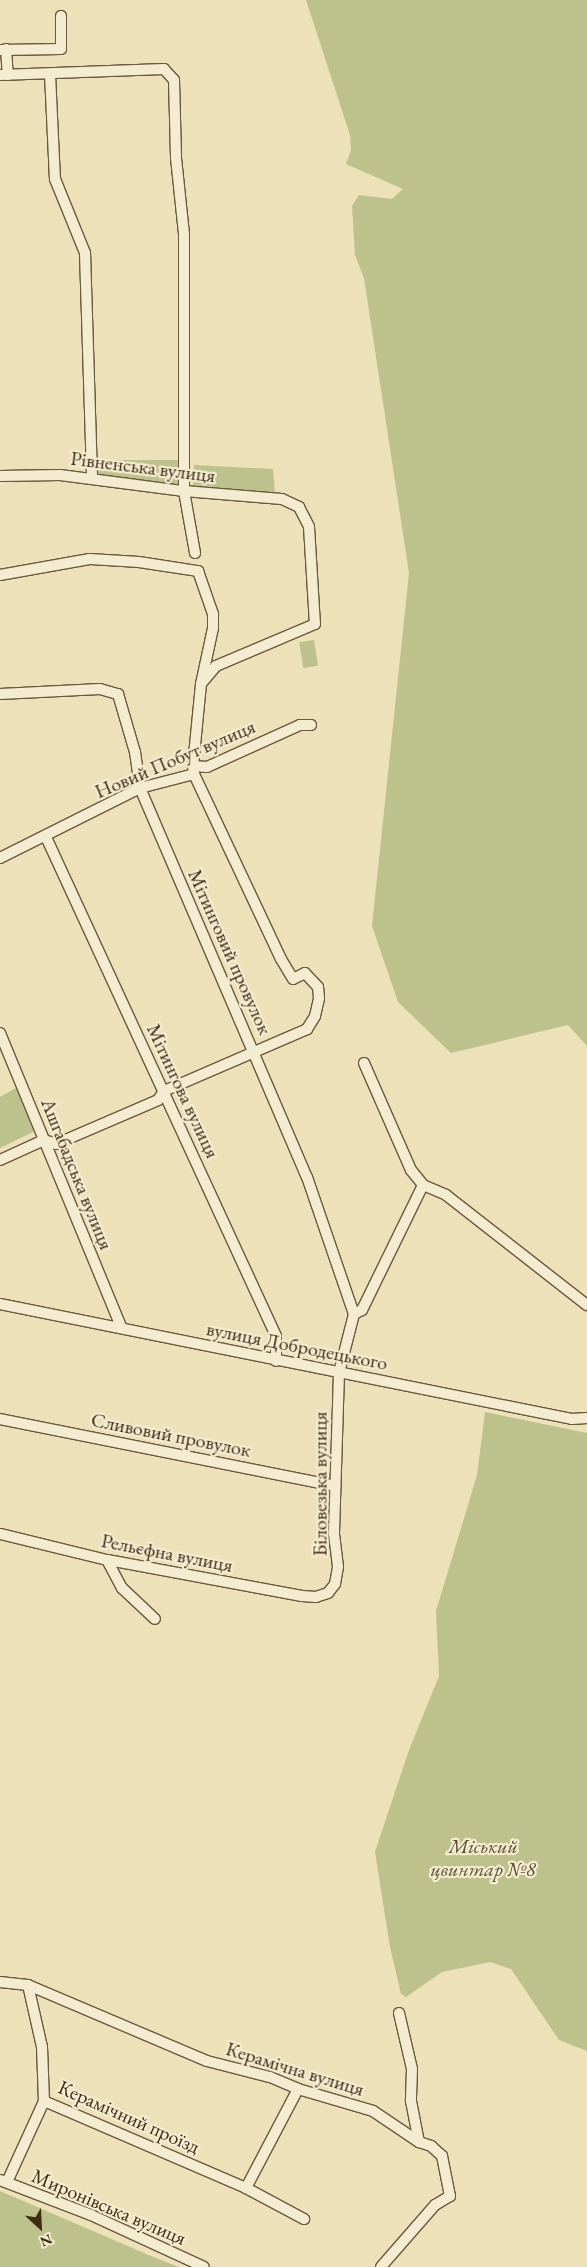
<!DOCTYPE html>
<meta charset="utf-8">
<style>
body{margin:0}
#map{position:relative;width:587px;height:2267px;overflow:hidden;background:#ece1b8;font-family:"EB Garamond",serif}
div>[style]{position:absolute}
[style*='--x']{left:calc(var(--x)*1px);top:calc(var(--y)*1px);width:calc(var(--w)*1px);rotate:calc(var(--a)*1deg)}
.green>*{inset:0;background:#bdc18b;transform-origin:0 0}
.roads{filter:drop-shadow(1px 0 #6b583e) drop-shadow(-1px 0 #6b583e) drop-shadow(0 1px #6b583e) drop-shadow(0 -1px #6b583e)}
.minor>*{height:10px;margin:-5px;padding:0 5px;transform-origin:5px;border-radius:5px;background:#f3ecd1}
span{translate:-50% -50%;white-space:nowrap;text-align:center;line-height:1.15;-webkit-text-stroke:4.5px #f3ecd1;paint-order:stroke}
.street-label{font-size:20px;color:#402b15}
.park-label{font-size:20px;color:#5f5032;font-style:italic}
.north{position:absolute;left:15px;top:2202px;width:50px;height:50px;-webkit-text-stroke:4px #f3ecd1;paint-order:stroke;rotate:155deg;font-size:14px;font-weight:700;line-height:20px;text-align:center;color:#402b15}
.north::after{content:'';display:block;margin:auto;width:18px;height:22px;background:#402b15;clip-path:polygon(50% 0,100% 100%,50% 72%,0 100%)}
</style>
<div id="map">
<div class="green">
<div style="clip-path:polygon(306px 0,587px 0,587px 1046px,568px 1025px,451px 1053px,398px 1002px,372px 926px,409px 573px,364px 278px,355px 255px,352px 206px,359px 195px,392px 199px,403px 189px,346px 164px,351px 150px,350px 135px)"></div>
<div style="clip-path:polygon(98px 460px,180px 460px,180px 487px,96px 476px)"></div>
<div style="clip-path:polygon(194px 465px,273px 469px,275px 494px,193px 486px)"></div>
<div style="left:314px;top:640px;width:26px;height:15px;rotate:81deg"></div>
<div style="clip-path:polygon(16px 1088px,35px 1127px,33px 1132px,0 1148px,0 1097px)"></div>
<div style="clip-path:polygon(485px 1412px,587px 1433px,587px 2051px,559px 2040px,511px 1969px,490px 1962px,442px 1972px,406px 1997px,401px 1994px,390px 1947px,375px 1852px,409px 1750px,439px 1676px,436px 1611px,477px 1475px)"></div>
<div style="clip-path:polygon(0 2191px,151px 2256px,179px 2267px,0 2267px)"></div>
</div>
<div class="roads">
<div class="minor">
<div style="--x:6;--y:49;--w:26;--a:86"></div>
<div style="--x:0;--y:50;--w:61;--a:-0.9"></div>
<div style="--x:61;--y:49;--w:33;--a:-90"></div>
<div style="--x:50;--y:74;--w:105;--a:87.3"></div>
<div style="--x:55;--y:179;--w:80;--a:67.9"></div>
<div style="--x:85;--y:253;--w:226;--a:88.2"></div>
<div style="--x:0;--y:75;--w:164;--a:-2.1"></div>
<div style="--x:164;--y:69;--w:15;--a:48"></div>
<div style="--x:174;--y:80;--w:78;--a:88.5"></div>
<div style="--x:176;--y:158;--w:76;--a:84"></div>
<div style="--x:184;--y:234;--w:257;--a:90"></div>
<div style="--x:184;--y:491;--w:63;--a:79.9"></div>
<div style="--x:0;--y:476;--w:60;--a:-1"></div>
<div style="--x:60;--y:475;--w:125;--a:7.4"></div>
<div style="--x:184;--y:491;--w:98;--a:4.7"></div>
<div style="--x:282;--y:499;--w:19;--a:25"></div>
<div style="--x:299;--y:507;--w:22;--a:63"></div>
<div style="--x:309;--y:527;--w:97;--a:86.5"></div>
<div style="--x:315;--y:624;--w:108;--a:157"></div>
<div style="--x:216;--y:666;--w:23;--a:130"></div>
<div style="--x:0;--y:575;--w:91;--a:-10.1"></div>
<div style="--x:90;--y:559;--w:49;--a:3.5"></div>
<div style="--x:139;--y:562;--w:60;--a:8.7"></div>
<div style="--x:198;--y:571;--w:46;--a:70.8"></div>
<div style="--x:213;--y:614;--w:14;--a:90"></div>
<div style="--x:213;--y:628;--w:57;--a:102.1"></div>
<div style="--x:201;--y:684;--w:82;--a:95.6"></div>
<div style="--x:0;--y:694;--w:100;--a:-2.9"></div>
<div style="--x:100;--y:689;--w:19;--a:16"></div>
<div style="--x:118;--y:694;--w:60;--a:73.7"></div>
<div style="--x:135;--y:752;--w:36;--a:82"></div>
<div style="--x:140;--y:788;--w:423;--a:66.8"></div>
<div style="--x:307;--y:1177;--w:145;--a:71.1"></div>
<div style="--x:354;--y:1314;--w:61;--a:104.3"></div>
<div style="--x:339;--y:1373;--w:161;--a:91.8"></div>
<div style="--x:334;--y:1534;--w:33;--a:83"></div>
<div style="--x:338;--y:1567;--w:17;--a:100"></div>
<div style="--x:335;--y:1584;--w:11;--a:128"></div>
<div style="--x:328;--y:1593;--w:13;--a:162"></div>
<div style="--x:316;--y:1597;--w:14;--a:-176"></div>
<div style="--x:302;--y:1596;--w:198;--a:-169.5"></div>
<div style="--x:107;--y:1560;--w:110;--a:-166.3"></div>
<div style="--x:46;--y:837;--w:549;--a:65.25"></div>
<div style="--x:276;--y:1336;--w:25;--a:90"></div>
<div style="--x:0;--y:858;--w:157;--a:-26.6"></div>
<div style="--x:140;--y:788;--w:56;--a:-14.5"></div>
<div style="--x:194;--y:774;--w:8;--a:-97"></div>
<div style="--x:193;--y:766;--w:14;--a:4"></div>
<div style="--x:207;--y:767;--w:102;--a:-24.3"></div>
<div style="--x:300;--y:725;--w:11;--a:0"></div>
<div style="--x:0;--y:1033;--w:318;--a:67.6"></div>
<div style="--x:364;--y:1063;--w:117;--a:66.3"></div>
<div style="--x:411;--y:1170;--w:19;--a:51"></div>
<div style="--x:423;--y:1185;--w:25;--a:23"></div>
<div style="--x:446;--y:1195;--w:179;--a:38"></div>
<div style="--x:0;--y:1160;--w:48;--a:-24.4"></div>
<div style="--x:44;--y:1140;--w:13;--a:18"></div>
<div style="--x:56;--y:1144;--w:111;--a:-23.3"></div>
<div style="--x:158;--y:1100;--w:11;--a:-56"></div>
<div style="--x:164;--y:1091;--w:156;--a:-23.4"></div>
<div style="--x:307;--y:1029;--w:15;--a:-58"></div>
<div style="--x:315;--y:1016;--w:18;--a:-77"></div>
<div style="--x:319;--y:998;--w:11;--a:-95"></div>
<div style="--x:318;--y:987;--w:19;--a:-133"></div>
<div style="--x:305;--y:973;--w:13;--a:153"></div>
<div style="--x:293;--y:979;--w:23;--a:-121"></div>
<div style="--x:281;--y:959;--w:204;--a:-115.2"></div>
<div style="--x:0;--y:1304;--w:583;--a:11.37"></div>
<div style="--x:572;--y:1419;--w:15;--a:-4"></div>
<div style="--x:354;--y:1314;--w:9;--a:-27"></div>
<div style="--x:362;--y:1310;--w:139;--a:-64"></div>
<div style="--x:0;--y:1419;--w:342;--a:11.3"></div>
<div style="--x:107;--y:1560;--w:32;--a:62"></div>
<div style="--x:122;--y:1588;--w:45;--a:43.2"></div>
<div style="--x:0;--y:1982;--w:28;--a:6"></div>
<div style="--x:28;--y:1985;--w:194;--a:23"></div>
<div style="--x:207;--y:2061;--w:65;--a:14.3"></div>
<div style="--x:270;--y:2077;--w:30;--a:23"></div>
<div style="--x:298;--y:2089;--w:78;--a:16.3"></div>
<div style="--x:373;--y:2111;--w:55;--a:34"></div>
<div style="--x:419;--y:2142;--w:13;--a:18"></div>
<div style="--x:431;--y:2146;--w:15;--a:42"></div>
<div style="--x:442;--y:2156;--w:41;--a:78.7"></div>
<div style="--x:450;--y:2196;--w:17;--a:149"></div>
<div style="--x:435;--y:2205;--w:82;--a:131.1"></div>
<div style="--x:28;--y:1985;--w:64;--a:77.3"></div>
<div style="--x:42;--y:2047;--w:54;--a:87.9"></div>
<div style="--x:44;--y:2101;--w:220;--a:23.3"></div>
<div style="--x:246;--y:2188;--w:66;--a:28.1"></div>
<div style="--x:399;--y:2013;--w:57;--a:76.9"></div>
<div style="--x:412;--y:2069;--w:32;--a:92"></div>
<div style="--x:411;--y:2101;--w:42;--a:79"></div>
<div style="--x:0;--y:2180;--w:97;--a:21"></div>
<div style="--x:91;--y:2215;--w:124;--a:24.7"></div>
<div style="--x:7;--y:2182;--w:89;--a:-65.4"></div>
<div style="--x:246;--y:2188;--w:112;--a:-62.3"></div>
</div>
</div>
<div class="street-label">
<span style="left:143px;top:467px;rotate:7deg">Рівненська вулиця</span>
<span style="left:175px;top:759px;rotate:-23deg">Новий Побут вулиця</span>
<span style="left:230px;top:952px;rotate:66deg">Мітинговий провулок</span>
<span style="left:183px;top:1091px;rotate:65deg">Мітингова вулиця</span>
<span style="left:77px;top:1174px;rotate:68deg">Ашгабадська вулиця</span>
<span style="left:297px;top:1346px;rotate:11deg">вулиця Добродецького</span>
<span style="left:171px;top:1435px;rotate:11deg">Сливовий провулок</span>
<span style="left:320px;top:1484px;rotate:-90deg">Біловезька вулиця</span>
<span style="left:167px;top:1553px;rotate:11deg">Рельєфна вулиця</span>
<span style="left:295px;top:2069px;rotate:17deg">Керамічна вулиця</span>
<span style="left:129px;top:2117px;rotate:24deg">Керамічний проїзд</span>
<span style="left:109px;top:2207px;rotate:23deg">Миронівська вулиця</span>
</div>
<div class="park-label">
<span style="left:483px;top:1858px">Міський<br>цвинтар №8</span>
</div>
<div class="north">N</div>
</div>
